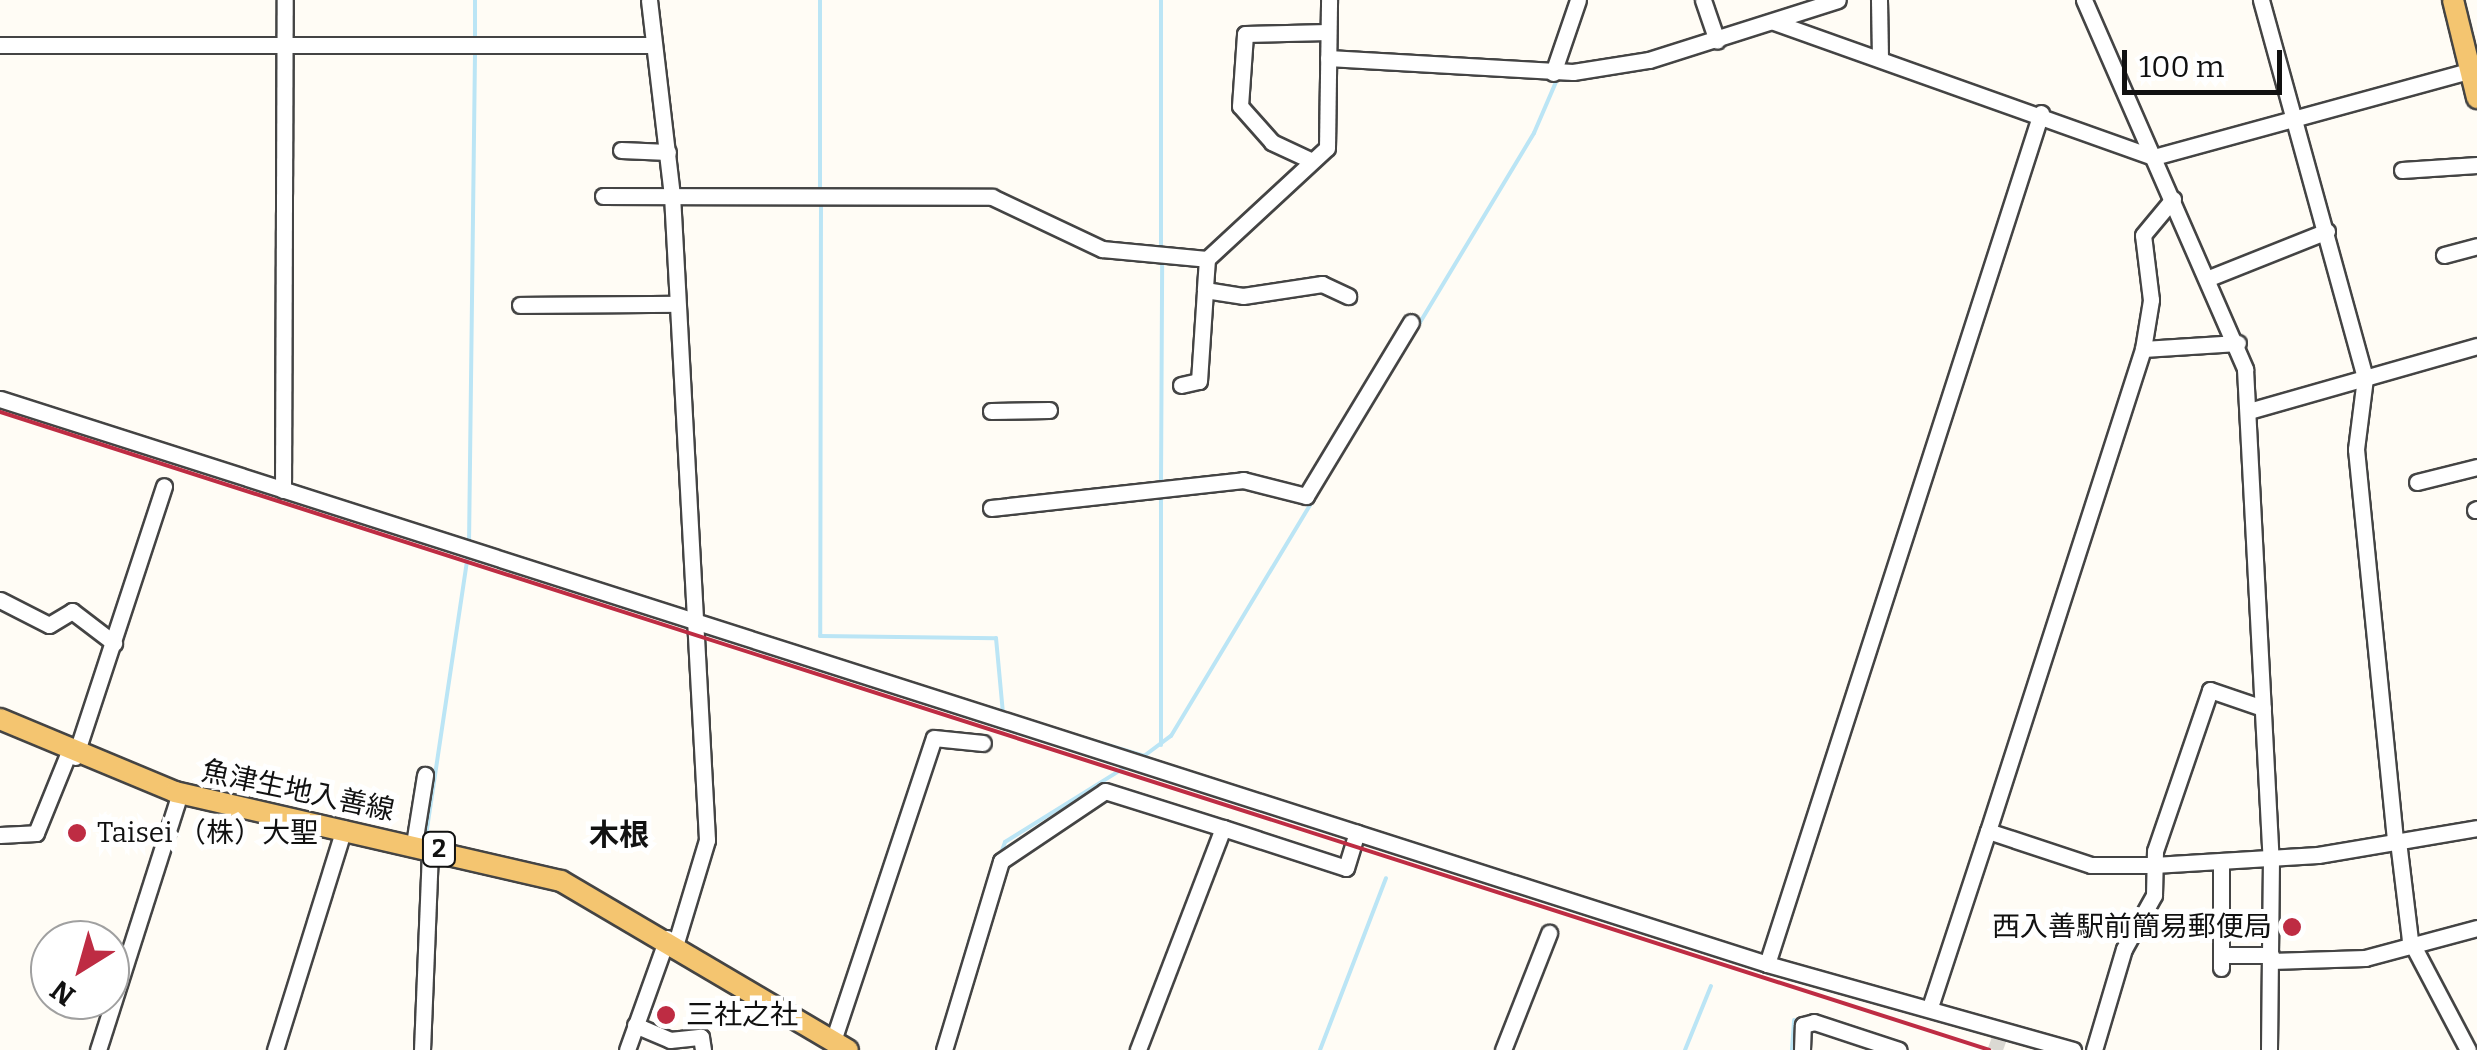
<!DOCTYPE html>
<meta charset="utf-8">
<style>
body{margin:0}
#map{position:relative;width:2477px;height:1050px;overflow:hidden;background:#fffcf5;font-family:Bitter,"Noto Sans JP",serif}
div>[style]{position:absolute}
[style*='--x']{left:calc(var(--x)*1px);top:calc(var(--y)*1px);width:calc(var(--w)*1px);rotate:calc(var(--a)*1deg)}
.stream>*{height:4px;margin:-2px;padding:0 2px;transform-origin:2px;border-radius:2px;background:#bbe5f5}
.minor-tunnel>*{height:15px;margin-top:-7.5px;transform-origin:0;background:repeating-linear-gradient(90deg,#dbd9d3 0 15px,transparent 0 23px)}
.roads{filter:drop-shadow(2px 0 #444) drop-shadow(-2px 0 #444) drop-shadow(0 2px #444) drop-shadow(0 -2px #444)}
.minor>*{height:15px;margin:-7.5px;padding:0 7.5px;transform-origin:7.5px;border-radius:7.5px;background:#fff}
.major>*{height:20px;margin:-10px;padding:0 10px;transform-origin:10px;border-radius:10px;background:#f4c570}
.rail>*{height:4px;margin:-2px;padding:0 2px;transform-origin:2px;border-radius:2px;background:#be2c43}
.dots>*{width:28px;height:28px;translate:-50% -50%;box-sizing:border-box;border:5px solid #fff;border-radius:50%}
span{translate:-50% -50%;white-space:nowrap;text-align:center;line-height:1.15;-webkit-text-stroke:10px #fff;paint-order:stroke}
.shield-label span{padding:2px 8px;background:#fff;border:2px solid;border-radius:8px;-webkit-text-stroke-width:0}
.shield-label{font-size:25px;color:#111;font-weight:700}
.street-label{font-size:28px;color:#111}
.poi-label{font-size:28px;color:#111}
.left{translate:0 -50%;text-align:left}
.right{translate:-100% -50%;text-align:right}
.neighbourhood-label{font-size:30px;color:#111;font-weight:700}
.north{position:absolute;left:30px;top:920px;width:100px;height:100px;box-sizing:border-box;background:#fff;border:2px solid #a0a0a0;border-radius:50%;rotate:217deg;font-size:28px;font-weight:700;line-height:40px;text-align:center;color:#111}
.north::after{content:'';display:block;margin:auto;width:35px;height:45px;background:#be2c43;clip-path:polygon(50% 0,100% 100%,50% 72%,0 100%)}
.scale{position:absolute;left:2122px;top:50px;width:160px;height:45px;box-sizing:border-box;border:5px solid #111;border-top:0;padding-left:12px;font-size:30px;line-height:35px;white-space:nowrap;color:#111;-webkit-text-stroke:8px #fff;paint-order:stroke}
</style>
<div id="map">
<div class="stream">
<div style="--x:820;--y:0;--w:190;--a:90"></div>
<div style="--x:1161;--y:0;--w:250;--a:90"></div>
<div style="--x:475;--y:40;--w:40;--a:-90"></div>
<div style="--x:821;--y:200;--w:436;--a:90.1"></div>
<div style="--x:820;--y:636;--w:176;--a:0.7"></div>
<div style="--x:996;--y:638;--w:76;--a:84.7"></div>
<div style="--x:1161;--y:485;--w:225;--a:-89.7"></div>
<div style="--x:1161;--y:495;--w:250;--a:90"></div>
<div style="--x:469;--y:545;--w:495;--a:-89.3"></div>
<div style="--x:1084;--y:738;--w:64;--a:16.4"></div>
<div style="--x:1140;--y:759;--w:39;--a:-37"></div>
<div style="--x:1171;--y:736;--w:704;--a:-58.95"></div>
<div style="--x:1534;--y:133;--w:63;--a:-66.7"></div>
<div style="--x:425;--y:842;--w:291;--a:-81.5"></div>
<div style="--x:969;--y:941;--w:105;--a:-70"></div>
<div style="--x:1005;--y:842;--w:144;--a:-31.9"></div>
<div style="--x:1320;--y:1050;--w:184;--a:-69"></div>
<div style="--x:1685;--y:1050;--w:69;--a:-67.9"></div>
<div style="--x:1792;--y:1050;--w:30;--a:-86"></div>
</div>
<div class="minor-tunnel">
<div style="--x:1995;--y:1050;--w:12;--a:-70"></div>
</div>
<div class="roads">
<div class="minor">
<div style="--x:649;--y:0;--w:196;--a:83.3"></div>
<div style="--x:672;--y:195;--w:646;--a:86.89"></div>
<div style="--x:707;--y:840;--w:108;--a:106.8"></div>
<div style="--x:1703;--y:0;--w:43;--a:71.1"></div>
<div style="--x:1879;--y:0;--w:59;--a:89"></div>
<div style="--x:2084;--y:0;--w:403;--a:66.4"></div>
<div style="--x:2245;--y:369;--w:491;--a:87"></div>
<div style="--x:2271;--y:859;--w:191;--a:90.6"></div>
<div style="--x:2261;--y:0;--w:392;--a:74.6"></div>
<div style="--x:2365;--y:378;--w:72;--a:97.2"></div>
<div style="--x:2356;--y:449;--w:394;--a:84.3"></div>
<div style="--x:1774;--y:22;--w:403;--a:19.6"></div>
<div style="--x:2154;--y:157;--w:327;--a:-15.3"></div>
<div style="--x:0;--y:45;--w:651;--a:0"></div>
<div style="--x:1328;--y:58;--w:245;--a:3.3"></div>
<div style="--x:1573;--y:72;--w:77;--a:-9"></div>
<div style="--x:1649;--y:60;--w:198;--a:-17.6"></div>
<div style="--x:1553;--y:73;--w:77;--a:-71.1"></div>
<div style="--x:621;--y:150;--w:47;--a:2.4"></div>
<div style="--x:1308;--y:159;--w:40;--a:-155"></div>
<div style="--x:1272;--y:142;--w:48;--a:-131.6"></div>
<div style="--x:1240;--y:106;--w:72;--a:-86"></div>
<div style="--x:1245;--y:34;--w:83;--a:-1.4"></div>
<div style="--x:2402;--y:170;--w:75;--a:-3.8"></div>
<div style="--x:603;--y:196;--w:389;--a:0.1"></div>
<div style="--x:992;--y:197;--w:122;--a:25.3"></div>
<div style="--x:1102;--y:249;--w:105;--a:5.4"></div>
<div style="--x:1207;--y:259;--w:163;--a:-42.8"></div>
<div style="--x:1327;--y:148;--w:148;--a:-89.2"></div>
<div style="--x:2444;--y:255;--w:34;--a:-15"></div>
<div style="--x:1207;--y:259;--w:31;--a:94"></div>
<div style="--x:1205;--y:290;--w:38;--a:9"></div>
<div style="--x:1243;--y:296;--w:80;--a:-8.6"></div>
<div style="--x:1322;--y:284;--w:29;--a:25"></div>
<div style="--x:2209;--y:278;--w:127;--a:-21.7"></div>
<div style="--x:520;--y:305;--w:157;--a:-0.4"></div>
<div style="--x:2143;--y:349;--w:50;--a:-80.7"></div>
<div style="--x:2151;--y:300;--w:65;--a:-97"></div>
<div style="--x:2143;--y:235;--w:47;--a:-50.2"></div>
<div style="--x:1181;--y:385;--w:18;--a:-13"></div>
<div style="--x:1199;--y:381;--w:91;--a:-86.2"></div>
<div style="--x:0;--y:399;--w:1855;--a:17.73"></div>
<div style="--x:1767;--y:964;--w:318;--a:15.7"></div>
<div style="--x:991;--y:411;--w:58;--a:-1"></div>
<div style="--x:2249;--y:411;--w:237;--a:-15.9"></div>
<div style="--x:2417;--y:482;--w:62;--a:-14"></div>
<div style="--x:283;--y:490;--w:490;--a:-89.8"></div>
<div style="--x:991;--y:508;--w:254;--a:-6.3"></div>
<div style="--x:1243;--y:480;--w:65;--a:14.3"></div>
<div style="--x:1306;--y:496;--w:203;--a:-58.9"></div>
<div style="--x:2475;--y:510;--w:2;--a:-27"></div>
<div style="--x:0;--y:600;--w:55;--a:27"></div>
<div style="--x:49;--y:625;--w:27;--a:-31"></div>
<div style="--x:72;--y:611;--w:53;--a:37.3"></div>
<div style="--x:75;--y:757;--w:285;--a:-71.8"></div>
<div style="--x:1223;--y:828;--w:129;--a:18"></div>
<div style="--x:1346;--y:868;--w:37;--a:-73"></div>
<div style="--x:1988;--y:831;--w:506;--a:-72.17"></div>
<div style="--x:2143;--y:349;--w:95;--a:-3.6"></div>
<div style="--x:0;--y:835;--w:36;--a:-3"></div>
<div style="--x:36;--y:833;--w:85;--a:-67.9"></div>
<div style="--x:2398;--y:841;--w:100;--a:83.1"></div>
<div style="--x:2410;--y:940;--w:124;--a:62.2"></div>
<div style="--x:414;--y:844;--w:70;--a:-80.9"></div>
<div style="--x:2221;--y:862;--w:106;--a:90"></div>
<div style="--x:2221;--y:955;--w:50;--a:0"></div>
<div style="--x:2271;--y:961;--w:94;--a:-1.8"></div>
<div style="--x:2365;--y:958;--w:116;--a:-15"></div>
<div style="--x:1767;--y:964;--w:894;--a:-72.15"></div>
<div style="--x:1931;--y:1004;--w:182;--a:-71.8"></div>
<div style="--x:1988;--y:831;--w:108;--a:18.3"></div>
<div style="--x:2091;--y:865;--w:63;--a:0"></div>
<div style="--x:2154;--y:865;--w:164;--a:-3.5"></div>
<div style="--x:2318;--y:855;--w:161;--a:-9.6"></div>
<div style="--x:635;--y:1025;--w:38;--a:23"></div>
<div style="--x:670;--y:1040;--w:31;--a:-6"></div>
<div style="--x:701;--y:1037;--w:13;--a:81"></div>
<div style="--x:833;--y:1041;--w:319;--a:-71.6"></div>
<div style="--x:934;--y:738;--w:49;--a:5.8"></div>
<div style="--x:98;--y:1050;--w:270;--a:-72.3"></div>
<div style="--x:275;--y:1050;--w:232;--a:-72.7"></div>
<div style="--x:422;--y:1050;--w:203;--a:-87.7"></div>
<div style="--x:627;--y:1050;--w:119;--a:-70.3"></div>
<div style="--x:944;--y:1050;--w:197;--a:-73.2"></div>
<div style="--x:1001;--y:861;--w:125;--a:-33.9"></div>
<div style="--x:1105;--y:791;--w:124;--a:17.4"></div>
<div style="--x:1223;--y:828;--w:238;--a:111"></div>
<div style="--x:1503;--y:1050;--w:126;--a:-68.5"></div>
<div style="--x:1802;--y:1050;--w:25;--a:-88"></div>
<div style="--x:1803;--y:1025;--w:11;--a:-15"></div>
<div style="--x:1814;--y:1022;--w:89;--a:18.2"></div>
<div style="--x:2094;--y:1050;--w:105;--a:-73.5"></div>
<div style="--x:2124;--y:949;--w:62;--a:-60.9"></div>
<div style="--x:2154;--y:895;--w:44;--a:-88.7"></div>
<div style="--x:2155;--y:851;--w:170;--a:-71.1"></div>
<div style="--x:2210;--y:690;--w:56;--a:18.8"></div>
</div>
<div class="major">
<div style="--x:2453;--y:0;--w:101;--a:76.2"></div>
<div style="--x:0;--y:719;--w:190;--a:22.6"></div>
<div style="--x:175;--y:792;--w:396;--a:13"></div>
<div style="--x:561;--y:881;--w:333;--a:30.5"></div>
</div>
</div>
<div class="rail">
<div style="--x:0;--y:412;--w:2089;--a:17.78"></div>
</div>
<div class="dots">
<div style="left:77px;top:833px;background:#be2c43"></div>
<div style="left:2292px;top:927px;background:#be2c43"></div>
<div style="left:666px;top:1015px;background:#be2c43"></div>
</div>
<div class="shield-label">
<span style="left:439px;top:849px">2</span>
</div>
<div class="street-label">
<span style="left:298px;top:791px;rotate:12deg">魚津生地入善線</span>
</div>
<div class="poi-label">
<span class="left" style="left:97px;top:833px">Taisei （株）大聖</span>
<span class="right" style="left:2272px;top:927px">西入善駅前簡易郵便局</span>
<span class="left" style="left:686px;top:1015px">三社之社</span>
</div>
<div class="neighbourhood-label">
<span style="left:619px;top:835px">木根</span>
</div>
<div class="north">N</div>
<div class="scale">100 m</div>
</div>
